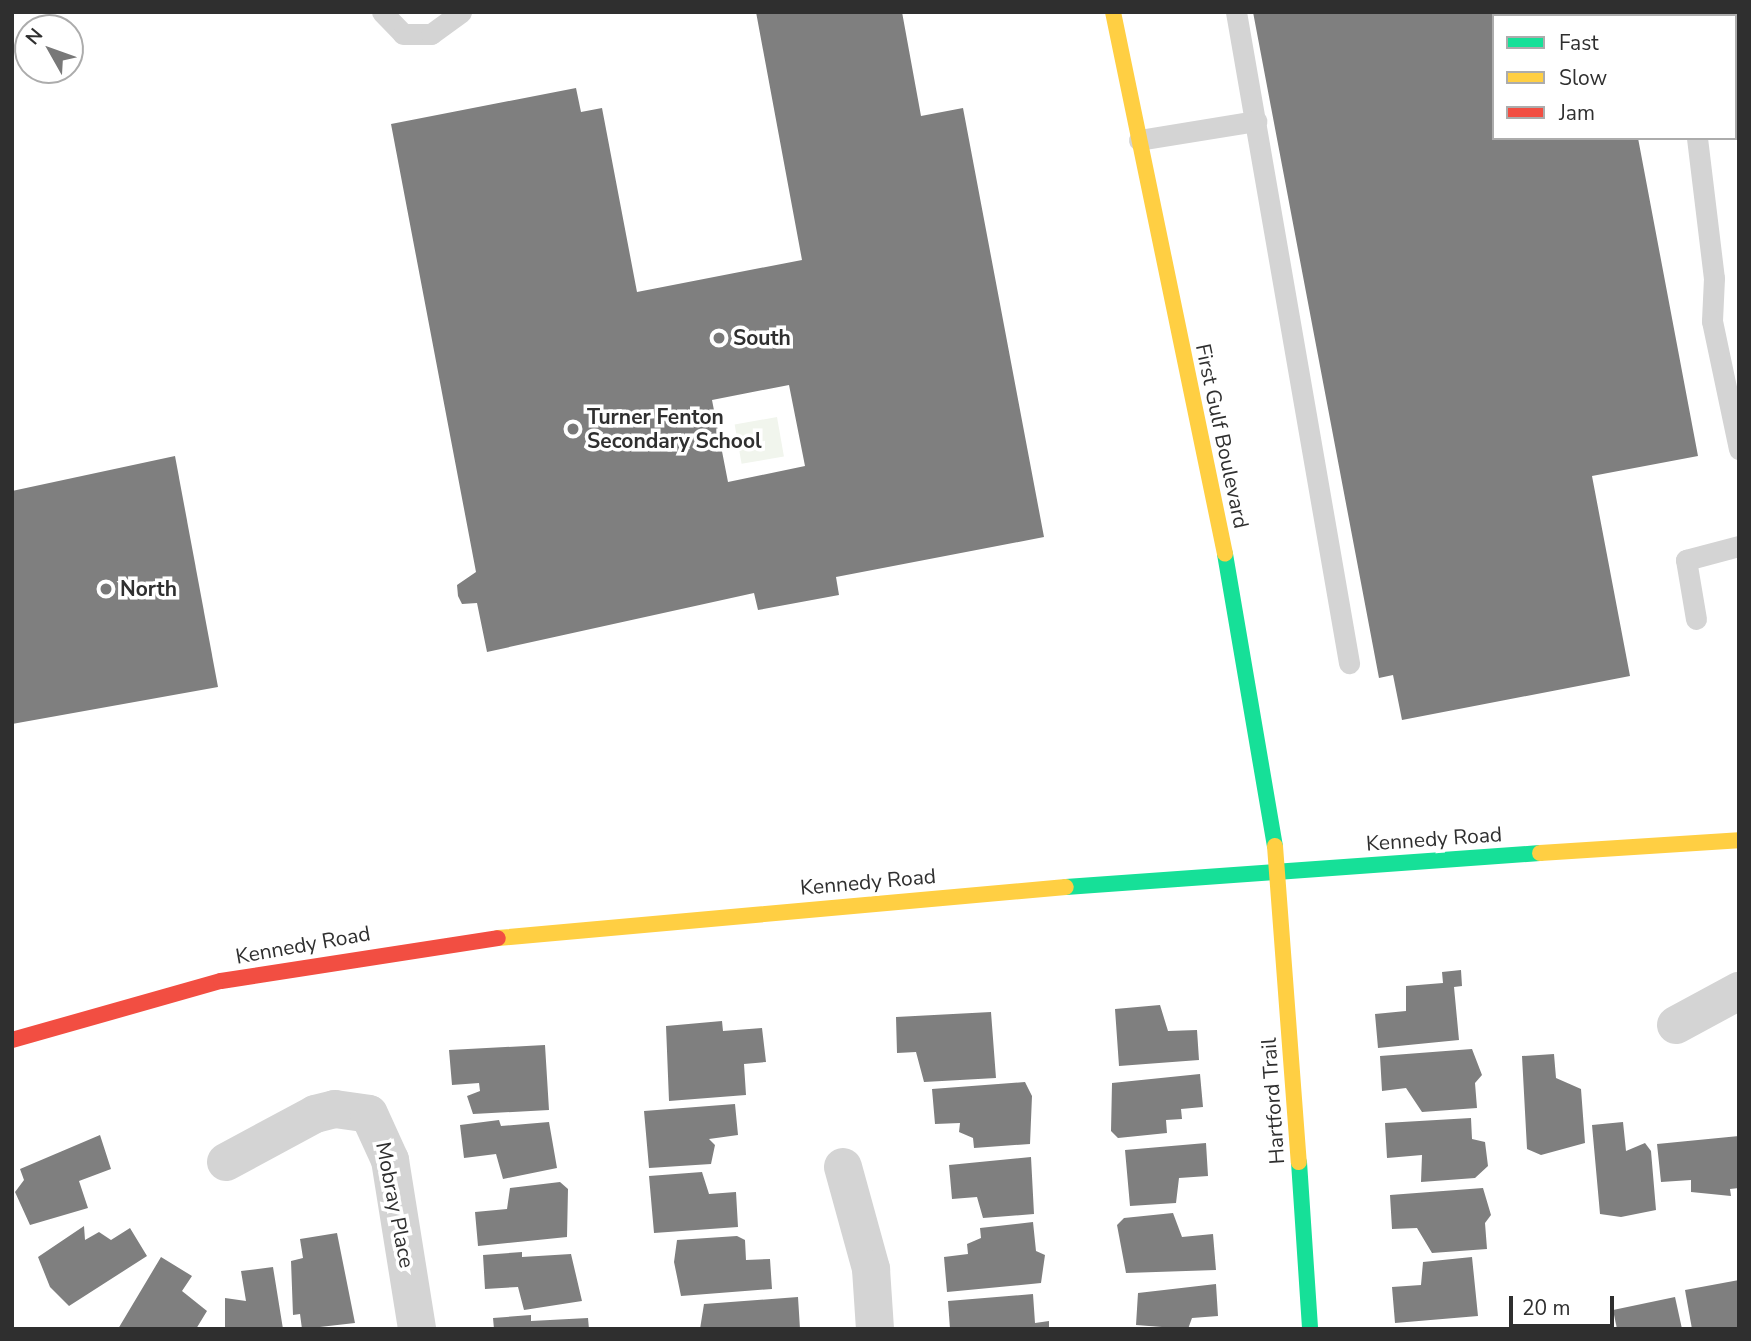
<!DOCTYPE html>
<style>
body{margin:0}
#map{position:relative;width:1751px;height:1341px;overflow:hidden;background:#fff;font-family:"Nunito Sans",sans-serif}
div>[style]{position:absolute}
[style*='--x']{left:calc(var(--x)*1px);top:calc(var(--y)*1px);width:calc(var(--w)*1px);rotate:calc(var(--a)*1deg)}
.green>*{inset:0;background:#f1f5ed;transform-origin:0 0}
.building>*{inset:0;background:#7f7f7f}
.lane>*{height:21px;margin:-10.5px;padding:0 10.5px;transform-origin:10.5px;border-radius:10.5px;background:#d4d4d4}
.street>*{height:38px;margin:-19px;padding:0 19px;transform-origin:19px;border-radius:19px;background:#d4d4d4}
.fast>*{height:16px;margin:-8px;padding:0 8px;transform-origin:8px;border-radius:8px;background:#16e098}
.slow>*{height:16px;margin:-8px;padding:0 8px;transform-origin:8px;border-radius:8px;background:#ffcf43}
.jam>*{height:16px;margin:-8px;padding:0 8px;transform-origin:8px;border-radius:8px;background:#f24e42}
.dots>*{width:19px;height:19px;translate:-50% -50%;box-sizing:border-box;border:4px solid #fff;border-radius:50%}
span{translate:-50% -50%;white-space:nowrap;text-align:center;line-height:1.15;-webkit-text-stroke:7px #fff;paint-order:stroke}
.poi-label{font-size:21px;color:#2f2f2f;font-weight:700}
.left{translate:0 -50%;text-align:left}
.street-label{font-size:21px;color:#2f2f2f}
.frame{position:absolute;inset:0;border:14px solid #2f2f2f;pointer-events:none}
.legend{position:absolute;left:1492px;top:14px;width:245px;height:126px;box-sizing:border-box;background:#fff;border:2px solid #acacac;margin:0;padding:9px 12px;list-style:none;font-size:21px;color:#2f2f2f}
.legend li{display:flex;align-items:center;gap:14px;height:35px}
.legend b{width:35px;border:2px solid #acacac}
.north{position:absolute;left:14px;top:14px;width:70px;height:70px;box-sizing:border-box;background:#fff;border:2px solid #acacac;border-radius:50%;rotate:310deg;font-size:19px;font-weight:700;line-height:28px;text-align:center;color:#2f2f2f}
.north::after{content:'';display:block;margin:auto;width:24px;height:32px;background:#787878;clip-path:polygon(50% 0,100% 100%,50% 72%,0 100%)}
.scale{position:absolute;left:1509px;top:1296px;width:105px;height:32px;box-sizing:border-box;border:4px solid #2f2f2f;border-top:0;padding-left:9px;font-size:21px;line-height:24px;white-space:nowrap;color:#2f2f2f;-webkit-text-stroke:5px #fff;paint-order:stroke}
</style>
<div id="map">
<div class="green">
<div style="left:777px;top:417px;width:40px;height:43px;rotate:80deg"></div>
</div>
<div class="building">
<div style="clip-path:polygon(evenodd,756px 12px,902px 12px,921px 116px,963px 108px,1044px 537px,836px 577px,839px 595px,758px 610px,754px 593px,487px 652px,477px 603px,462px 604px,458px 596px,457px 585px,476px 572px,391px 124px,576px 88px,581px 112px,602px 108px,637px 292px,802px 260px,756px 12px,789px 385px,805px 466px,728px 482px,712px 400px,789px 385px)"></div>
<div style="clip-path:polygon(1253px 12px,1614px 12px,1494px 16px,1494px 138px,1638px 138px,1698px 456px,1592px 476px,1630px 676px,1402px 720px,1393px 675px,1379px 678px)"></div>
<div style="clip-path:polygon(175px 456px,218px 687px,12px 724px,12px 491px)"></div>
<div style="clip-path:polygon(1461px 970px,1462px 986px,1454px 987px,1459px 1040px,1378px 1048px,1375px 1014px,1406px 1011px,1406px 986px,1443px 983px,1442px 972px)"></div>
<div style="clip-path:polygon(1160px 1005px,1168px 1031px,1197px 1030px,1199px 1060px,1119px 1066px,1115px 1009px)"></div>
<div style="clip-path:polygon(991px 1012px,996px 1078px,924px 1082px,916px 1052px,897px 1053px,896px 1017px)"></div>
<div style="clip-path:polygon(722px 1021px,723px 1031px,762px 1028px,766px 1062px,744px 1064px,746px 1095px,669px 1101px,666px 1026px)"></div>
<div style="clip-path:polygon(545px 1045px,549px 1110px,473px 1114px,467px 1096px,480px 1091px,479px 1083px,452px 1085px,449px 1050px)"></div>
<div style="clip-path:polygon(1472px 1049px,1482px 1075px,1475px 1083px,1477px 1108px,1422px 1112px,1406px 1088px,1382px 1091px,1380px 1056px)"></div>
<div style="clip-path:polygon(1554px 1054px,1556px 1078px,1581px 1089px,1585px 1143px,1541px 1155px,1527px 1149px,1522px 1056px)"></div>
<div style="clip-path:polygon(1200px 1074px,1203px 1107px,1181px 1109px,1182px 1119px,1166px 1120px,1167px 1133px,1118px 1138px,1111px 1131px,1112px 1083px)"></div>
<div style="clip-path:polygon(1025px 1082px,1032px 1096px,1030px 1144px,974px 1148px,973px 1138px,959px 1132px,960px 1123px,935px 1124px,932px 1089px)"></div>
<div style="clip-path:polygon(735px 1104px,738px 1135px,709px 1139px,715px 1145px,711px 1164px,649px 1168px,644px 1111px)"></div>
<div style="clip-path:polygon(1471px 1118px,1472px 1139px,1485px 1142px,1488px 1166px,1475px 1178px,1421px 1182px,1422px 1155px,1387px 1158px,1385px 1123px)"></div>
<div style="clip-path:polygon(499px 1120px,501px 1126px,549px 1122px,557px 1168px,503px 1179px,496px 1154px,464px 1158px,460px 1125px)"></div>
<div style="clip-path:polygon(1623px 1122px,1626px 1151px,1645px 1143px,1651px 1151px,1656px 1210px,1621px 1217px,1600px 1214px,1592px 1125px)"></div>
<div style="clip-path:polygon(100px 1135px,111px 1169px,79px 1181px,88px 1208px,30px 1225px,15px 1192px,24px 1180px,20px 1169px)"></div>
<div style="clip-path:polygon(1739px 1136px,1739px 1188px,1730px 1189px,1731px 1196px,1691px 1192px,1691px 1180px,1661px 1182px,1657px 1144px)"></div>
<div style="clip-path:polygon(1206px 1143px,1208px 1176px,1179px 1178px,1176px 1203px,1130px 1206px,1125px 1150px)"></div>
<div style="clip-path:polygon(1031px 1157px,1034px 1214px,983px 1218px,977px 1197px,952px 1199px,949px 1165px)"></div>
<div style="clip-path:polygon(702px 1172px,709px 1194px,736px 1192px,738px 1227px,654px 1233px,649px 1176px)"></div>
<div style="clip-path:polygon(560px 1182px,568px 1189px,567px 1237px,478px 1246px,475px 1212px,507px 1209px,510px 1188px)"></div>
<div style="clip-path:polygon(1483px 1188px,1491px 1215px,1485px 1223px,1487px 1249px,1432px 1253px,1417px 1228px,1392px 1229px,1390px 1195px)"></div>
<div style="clip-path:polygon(1173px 1213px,1182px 1237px,1213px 1234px,1216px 1270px,1126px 1273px,1117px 1225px,1124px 1218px)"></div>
<div style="clip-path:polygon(1033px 1222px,1036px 1251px,1045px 1255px,1041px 1283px,947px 1292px,944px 1257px,968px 1254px,967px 1244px,981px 1238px,980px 1228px)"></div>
<div style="clip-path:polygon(84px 1226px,85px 1240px,99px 1232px,111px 1240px,130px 1228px,147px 1256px,69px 1306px,50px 1287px,38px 1257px)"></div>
<div style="clip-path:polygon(337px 1233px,355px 1323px,302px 1329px,300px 1314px,293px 1315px,291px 1261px,303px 1258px,300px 1239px)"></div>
<div style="clip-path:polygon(737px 1236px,745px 1240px,746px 1260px,770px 1259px,772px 1289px,681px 1296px,674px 1262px,677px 1240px)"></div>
<div style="clip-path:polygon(522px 1252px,522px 1257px,571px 1254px,582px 1301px,524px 1310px,518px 1287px,485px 1289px,483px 1255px)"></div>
<div style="clip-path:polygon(161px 1257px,192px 1276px,182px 1291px,207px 1311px,196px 1329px,118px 1329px)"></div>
<div style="clip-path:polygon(1472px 1257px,1478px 1316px,1395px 1323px,1392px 1287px,1421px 1285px,1423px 1262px)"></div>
<div style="clip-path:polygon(273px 1267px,283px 1329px,225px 1329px,225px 1298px,246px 1301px,241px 1271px)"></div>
<div style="clip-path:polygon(1739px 1280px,1739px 1329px,1692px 1329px,1685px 1290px)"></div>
<div style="clip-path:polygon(1216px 1284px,1218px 1316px,1192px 1318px,1188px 1329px,1136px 1325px,1138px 1293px)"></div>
<div style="clip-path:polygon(1033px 1294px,1035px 1323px,1049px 1321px,1049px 1329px,950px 1329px,948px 1301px)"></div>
<div style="clip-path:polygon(798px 1297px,800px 1329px,700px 1329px,704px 1304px)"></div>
<div style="clip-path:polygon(1675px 1297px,1682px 1329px,1617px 1329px,1613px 1310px)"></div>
<div style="clip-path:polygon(531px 1315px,531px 1321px,588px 1318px,589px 1329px,494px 1329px,493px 1318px)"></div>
</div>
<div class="lane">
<div style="--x:382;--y:12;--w:30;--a:46"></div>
<div style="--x:403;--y:34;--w:28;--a:0"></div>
<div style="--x:431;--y:34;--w:37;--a:-36"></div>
<div style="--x:1236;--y:12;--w:661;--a:80.15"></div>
<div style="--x:1682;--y:16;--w:4;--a:-63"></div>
<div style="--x:1697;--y:138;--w:141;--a:83.1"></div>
<div style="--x:1714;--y:278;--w:43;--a:92.7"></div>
<div style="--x:1712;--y:321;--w:131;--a:78.1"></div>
<div style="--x:1139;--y:140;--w:119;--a:-9.2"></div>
<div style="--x:1696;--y:619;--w:60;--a:-99.6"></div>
<div style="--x:1686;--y:560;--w:55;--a:-14.8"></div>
</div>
<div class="street">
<div style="--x:1676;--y:1025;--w:72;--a:-28.4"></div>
<div style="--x:226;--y:1162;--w:101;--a:-28.3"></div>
<div style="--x:315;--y:1114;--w:21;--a:-14"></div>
<div style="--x:335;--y:1109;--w:34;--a:8"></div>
<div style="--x:369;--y:1114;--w:51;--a:65.5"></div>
<div style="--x:390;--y:1160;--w:171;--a:80.9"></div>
<div style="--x:843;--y:1167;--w:106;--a:74.6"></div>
<div style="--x:871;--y:1269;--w:60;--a:86.2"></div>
</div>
<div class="fast">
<div style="--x:1225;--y:554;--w:296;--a:80.3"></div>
<div style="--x:1066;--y:887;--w:475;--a:-4.1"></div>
<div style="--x:1299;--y:1162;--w:167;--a:86.2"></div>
</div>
<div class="slow">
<div style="--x:1113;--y:12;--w:553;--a:78.32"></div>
<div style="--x:1275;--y:846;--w:317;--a:85.7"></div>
<div style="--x:1540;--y:853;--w:199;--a:-3.7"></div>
<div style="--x:498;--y:938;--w:570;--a:-5.13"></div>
</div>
<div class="jam">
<div style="--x:12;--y:1040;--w:217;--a:-15.8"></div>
<div style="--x:221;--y:981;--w:280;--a:-8.8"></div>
</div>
<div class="dots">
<div style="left:719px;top:338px;background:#787878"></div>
<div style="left:573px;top:429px;background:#787878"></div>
<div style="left:106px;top:589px;background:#787878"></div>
</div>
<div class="poi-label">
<span class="left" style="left:733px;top:338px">South</span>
<span class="left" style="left:587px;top:429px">Turner Fenton<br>Secondary School</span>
<span class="left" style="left:120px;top:589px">North</span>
</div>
<div class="street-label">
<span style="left:1222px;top:436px;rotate:78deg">First Gulf Boulevard</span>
<span style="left:1434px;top:839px;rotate:-4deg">Kennedy Road</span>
<span style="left:868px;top:882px;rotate:-5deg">Kennedy Road</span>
<span style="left:303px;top:945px;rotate:-10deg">Kennedy Road</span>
<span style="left:1273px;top:1101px;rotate:-94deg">Hartford Trail</span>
<span style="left:395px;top:1205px;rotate:79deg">Mobray Place</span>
</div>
<div class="frame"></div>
<ul class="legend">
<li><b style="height:9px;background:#16e098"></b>Fast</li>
<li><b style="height:9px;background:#ffcf43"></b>Slow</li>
<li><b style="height:9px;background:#f24e42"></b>Jam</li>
</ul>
<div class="north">N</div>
<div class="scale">20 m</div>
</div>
